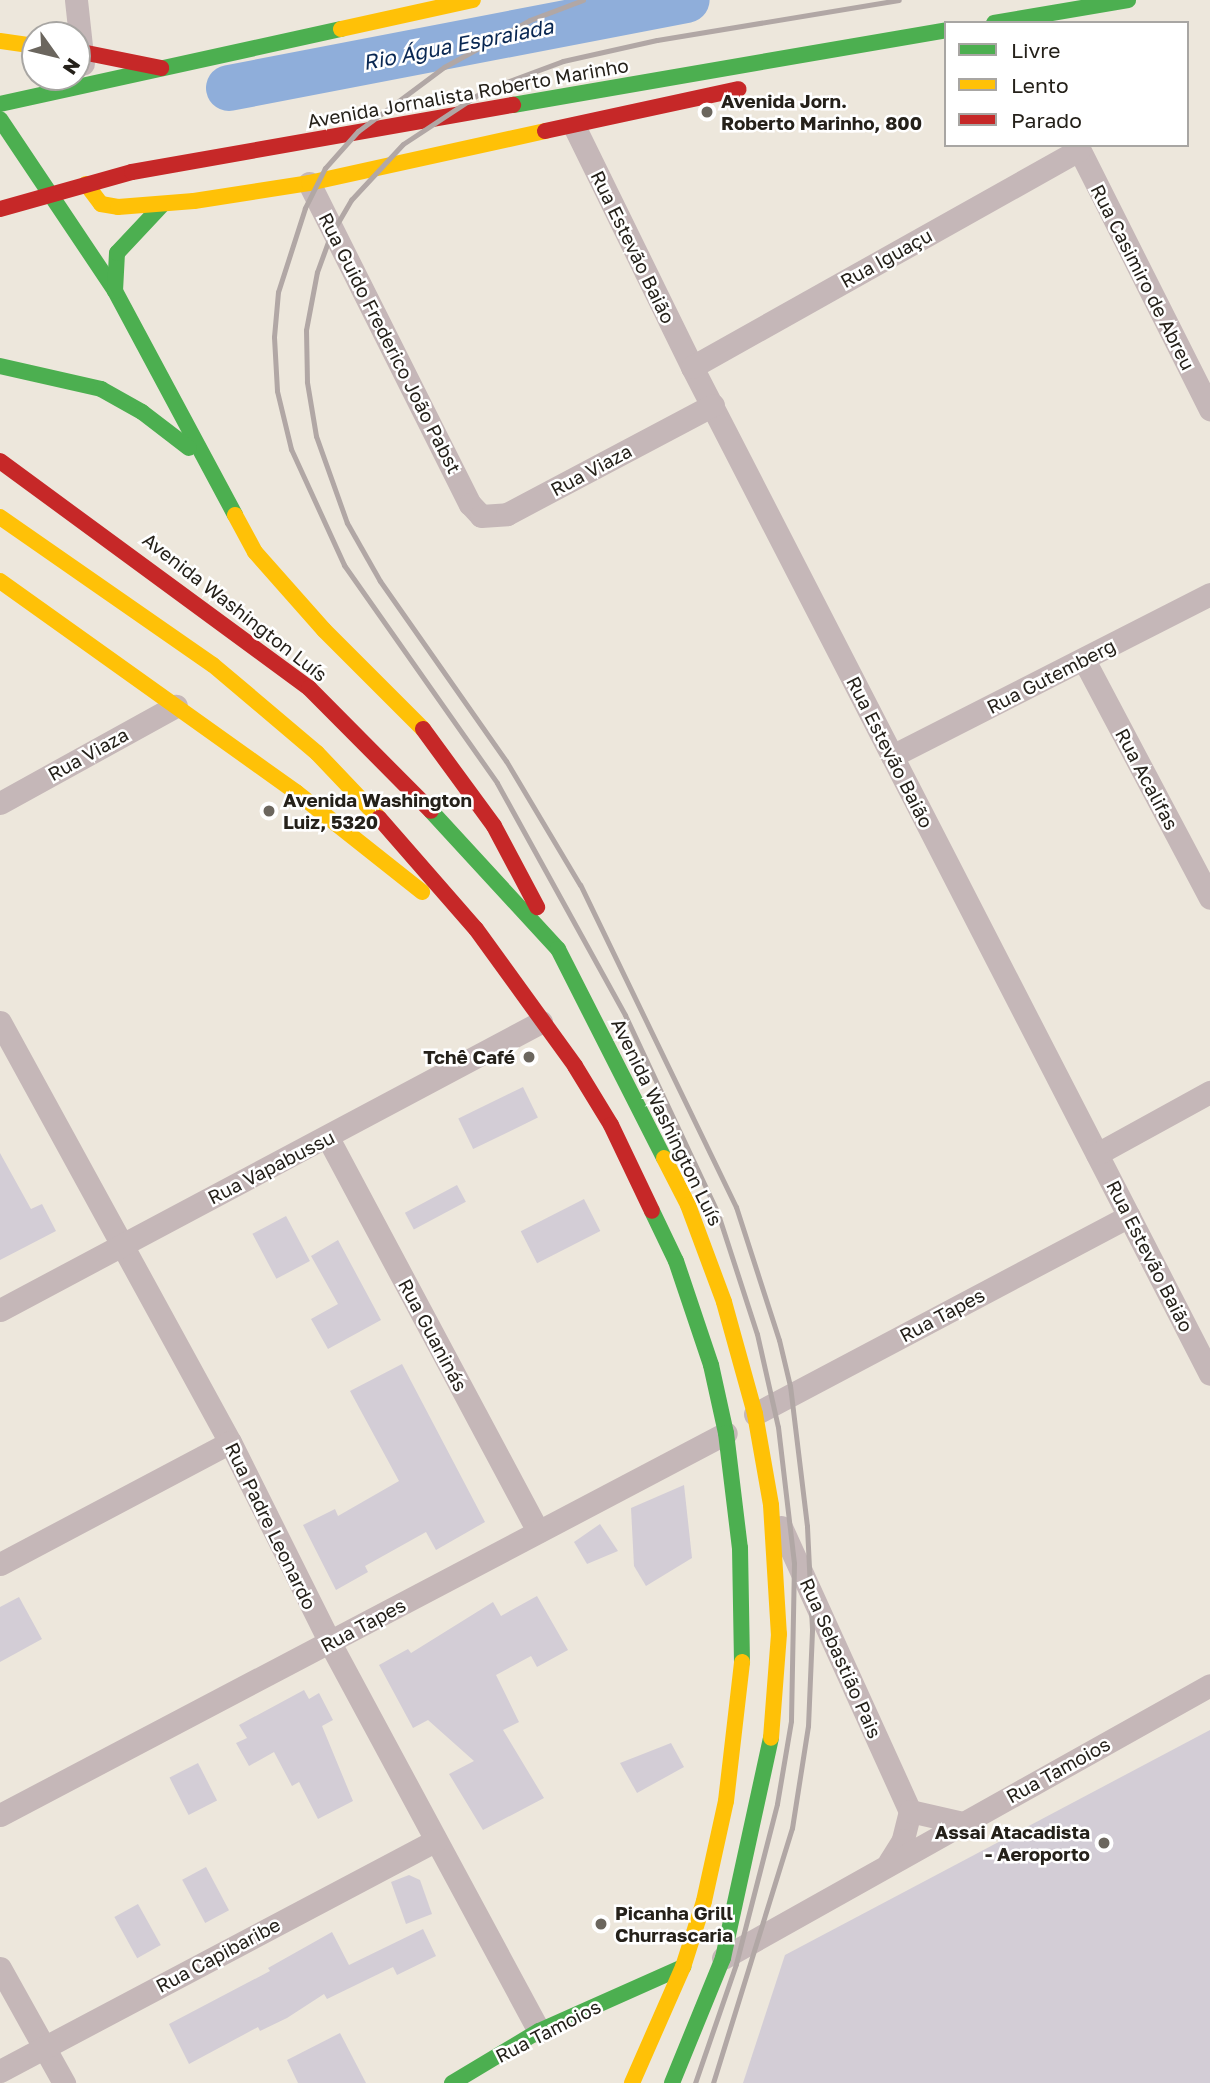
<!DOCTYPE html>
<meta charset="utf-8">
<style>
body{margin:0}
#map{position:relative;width:1210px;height:2083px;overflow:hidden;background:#ede7dc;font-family:"Golos Text",sans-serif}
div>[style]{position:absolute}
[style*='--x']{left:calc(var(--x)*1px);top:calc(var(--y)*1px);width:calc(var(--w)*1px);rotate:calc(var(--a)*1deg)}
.river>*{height:46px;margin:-23px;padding:0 23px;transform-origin:23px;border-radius:23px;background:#8faeda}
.building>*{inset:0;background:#d3cdd6;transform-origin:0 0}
.street>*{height:23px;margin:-11.5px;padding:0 11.5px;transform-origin:11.5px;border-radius:11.5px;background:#c5b7b8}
.fast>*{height:16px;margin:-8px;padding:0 8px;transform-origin:8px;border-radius:8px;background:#4caf50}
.slow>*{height:16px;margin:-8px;padding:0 8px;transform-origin:8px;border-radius:8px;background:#ffc107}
.jam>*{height:16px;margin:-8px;padding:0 8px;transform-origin:8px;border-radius:8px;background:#c62828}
.rail>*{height:5px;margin:-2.5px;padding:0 2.5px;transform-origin:2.5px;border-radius:2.5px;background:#b1a7a5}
.dots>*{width:19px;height:19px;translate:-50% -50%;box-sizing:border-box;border:4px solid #fff;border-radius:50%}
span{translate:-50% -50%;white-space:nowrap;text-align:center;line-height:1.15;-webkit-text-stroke:5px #fff;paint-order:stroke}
.street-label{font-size:19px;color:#25211a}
.poi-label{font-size:19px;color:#25211a;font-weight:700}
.left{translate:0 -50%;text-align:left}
.right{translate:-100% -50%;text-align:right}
.water-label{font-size:21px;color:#092752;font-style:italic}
.legend{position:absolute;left:944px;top:21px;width:245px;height:126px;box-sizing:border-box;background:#fff;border:2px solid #a8a6a3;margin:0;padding:9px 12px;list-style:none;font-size:21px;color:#25211a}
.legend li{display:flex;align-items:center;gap:14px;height:35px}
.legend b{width:35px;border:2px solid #a8a6a3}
.north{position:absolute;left:21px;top:21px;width:70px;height:70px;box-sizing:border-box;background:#fff;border:2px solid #a8a6a3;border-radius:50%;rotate:124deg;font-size:19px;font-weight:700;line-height:28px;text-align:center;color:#25211a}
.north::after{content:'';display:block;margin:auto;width:24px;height:32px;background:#6b665e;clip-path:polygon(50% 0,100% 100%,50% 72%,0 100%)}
</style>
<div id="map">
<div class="river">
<div style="--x:229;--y:88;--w:466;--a:-10.9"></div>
</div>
<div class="building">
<div style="left:523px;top:1087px;width:34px;height:72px;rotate:64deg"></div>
<div style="clip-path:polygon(0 1153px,31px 1209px,42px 1204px,56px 1231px,0 1260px)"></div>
<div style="left:457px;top:1185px;width:19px;height:59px;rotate:62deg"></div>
<div style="left:584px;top:1199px;width:36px;height:71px;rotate:63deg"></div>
<div style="left:286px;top:1216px;width:51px;height:38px;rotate:62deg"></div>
<div style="clip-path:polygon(338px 1240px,381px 1320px,328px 1349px,311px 1319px,338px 1304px,311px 1256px)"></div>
<div style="clip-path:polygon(402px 1364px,485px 1522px,436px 1550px,426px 1532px,365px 1566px,368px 1572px,336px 1590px,303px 1525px,335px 1509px,338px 1516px,399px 1481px,350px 1391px)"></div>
<div style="clip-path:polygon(684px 1485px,692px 1558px,646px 1586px,634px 1566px,631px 1508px)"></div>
<div style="clip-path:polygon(600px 1524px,618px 1551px,587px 1564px,574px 1542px)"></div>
<div style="clip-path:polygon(537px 1596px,568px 1650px,537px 1667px,531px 1656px,496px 1675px,519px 1722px,503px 1730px,544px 1798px,483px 1830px,449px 1774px,474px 1761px,428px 1720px,413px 1728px,379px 1665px,408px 1649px,411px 1653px,493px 1602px,501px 1616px)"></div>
<div style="clip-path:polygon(19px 1597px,42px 1639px,0 1662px,0 1607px)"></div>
<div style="clip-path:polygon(304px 1690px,309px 1699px,319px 1693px,333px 1720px,322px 1726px,353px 1801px,318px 1819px,299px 1782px,292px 1786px,274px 1752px,249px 1766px,236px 1743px,247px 1738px,239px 1725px)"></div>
<div style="clip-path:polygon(1210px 1730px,1210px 2083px,743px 2083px,785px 1955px)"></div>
<div style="clip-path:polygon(671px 1743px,684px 1767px,637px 1793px,620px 1763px)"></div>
<div style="left:198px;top:1763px;width:42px;height:32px;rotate:63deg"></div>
<div style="left:206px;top:1867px;width:49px;height:27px;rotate:62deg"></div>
<div style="clip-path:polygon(409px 1875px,420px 1880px,432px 1914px,406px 1924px,391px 1882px)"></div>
<div style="left:138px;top:1904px;width:47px;height:27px;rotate:61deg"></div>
<div style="clip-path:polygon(423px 1929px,436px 1956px,397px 1975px,393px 1967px,327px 1999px,324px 1994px,287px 2018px,260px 2031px,258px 2027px,189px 2064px,169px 2024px,270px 1971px,268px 1968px,332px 1932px,349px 1965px)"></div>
<div style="clip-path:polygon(340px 2033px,366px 2083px,298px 2083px,287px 2060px)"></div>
</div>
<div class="street">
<div style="--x:76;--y:0;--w:64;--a:83.8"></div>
<div style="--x:575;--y:128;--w:266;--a:63.9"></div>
<div style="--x:692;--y:367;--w:1132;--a:62.78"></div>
<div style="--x:1077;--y:145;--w:296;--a:63.3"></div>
<div style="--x:309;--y:183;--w:359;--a:63.4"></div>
<div style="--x:470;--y:504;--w:16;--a:47"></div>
<div style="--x:481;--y:516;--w:26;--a:-4"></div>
<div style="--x:507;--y:514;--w:233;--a:-27.9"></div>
<div style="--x:692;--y:367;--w:444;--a:-29.3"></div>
<div style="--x:1084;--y:660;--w:269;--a:62.1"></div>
<div style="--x:892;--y:756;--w:357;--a:-27"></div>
<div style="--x:0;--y:803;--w:201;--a:-28.9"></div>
<div style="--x:0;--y:1022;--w:479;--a:61.3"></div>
<div style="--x:230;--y:1442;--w:225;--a:63.5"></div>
<div style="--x:330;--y:1643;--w:441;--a:61.7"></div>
<div style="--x:328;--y:1138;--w:446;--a:61.9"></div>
<div style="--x:1097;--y:1154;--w:129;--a:-28.8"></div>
<div style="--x:0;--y:1310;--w:613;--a:-28.03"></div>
<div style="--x:755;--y:1414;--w:423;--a:-27.9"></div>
<div style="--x:781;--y:1527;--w:312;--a:65.6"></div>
<div style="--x:910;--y:1811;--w:30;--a:104"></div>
<div style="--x:903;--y:1840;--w:26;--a:122"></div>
<div style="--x:0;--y:1564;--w:260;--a:-27.9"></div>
<div style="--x:910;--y:1811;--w:54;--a:12.8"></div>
<div style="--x:0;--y:1815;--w:820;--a:-27.75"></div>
<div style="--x:723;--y:1958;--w:558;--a:-29.27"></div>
<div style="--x:0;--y:1968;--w:132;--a:60.9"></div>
<div style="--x:0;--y:2071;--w:493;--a:-27.9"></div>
</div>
<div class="fast">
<div style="--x:994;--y:23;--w:136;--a:-9.7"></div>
<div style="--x:0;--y:104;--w:349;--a:-12.4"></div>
<div style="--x:513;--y:105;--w:439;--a:-9.8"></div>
<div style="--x:0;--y:119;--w:207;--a:56.2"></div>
<div style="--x:115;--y:291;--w:254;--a:61.8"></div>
<div style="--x:115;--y:291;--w:38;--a:-87"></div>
<div style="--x:117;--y:253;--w:66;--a:-46.8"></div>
<div style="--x:0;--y:366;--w:104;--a:12.8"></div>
<div style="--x:101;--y:389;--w:47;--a:29.3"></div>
<div style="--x:142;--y:412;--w:59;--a:37.5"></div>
<div style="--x:431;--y:811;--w:188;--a:47.4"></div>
<div style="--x:558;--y:949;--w:234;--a:63.1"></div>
<div style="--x:652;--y:1211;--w:55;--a:64.4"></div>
<div style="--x:676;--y:1261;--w:110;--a:71.4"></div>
<div style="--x:711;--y:1365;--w:70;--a:77.6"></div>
<div style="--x:726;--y:1433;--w:116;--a:83.1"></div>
<div style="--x:740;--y:1548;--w:114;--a:89"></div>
<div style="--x:452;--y:2083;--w:101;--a:-30.9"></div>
<div style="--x:539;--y:2031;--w:158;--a:-24"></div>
<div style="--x:672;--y:2083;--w:135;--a:-67.8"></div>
<div style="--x:723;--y:1958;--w:225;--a:-77.7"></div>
</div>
<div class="slow">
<div style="--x:341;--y:29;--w:135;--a:-12.4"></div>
<div style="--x:0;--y:41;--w:35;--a:8"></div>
<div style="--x:86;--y:184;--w:25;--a:53"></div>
<div style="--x:101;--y:204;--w:17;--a:10"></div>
<div style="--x:118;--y:207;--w:76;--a:-4.5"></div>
<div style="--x:194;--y:201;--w:116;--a:-8.9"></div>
<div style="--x:309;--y:183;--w:242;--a:-12.4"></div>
<div style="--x:235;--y:515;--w:42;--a:61.6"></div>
<div style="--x:255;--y:552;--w:104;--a:48.5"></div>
<div style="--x:324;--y:630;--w:140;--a:45"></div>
<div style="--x:0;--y:517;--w:259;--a:34.8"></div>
<div style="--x:213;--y:665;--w:136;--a:40.2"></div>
<div style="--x:317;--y:753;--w:90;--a:46.4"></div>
<div style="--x:0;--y:581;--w:364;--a:35.5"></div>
<div style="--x:296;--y:792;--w:161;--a:38.4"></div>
<div style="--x:664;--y:1158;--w:53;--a:62.9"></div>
<div style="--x:688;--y:1205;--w:103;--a:69.6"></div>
<div style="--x:724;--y:1302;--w:116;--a:74.5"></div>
<div style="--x:755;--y:1414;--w:92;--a:80"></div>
<div style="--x:771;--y:1505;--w:129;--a:86.5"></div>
<div style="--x:779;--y:1634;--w:104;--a:94.4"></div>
<div style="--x:632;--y:2083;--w:127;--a:-66.3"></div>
<div style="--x:683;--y:1967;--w:69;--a:-72.3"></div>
<div style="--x:704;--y:1901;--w:102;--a:-77.6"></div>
<div style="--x:726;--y:1801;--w:140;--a:-83.4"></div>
</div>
<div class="jam">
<div style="--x:77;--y:51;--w:86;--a:11.4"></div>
<div style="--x:545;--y:131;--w:198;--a:-12.2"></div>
<div style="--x:0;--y:209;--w:137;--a:-15.7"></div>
<div style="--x:132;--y:172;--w:387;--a:-10"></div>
<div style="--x:0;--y:461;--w:383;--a:36.3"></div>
<div style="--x:309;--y:688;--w:173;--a:45.2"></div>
<div style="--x:423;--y:729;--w:120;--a:53.8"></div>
<div style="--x:494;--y:826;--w:92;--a:62"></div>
<div style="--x:379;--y:818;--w:147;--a:48.9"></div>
<div style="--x:476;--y:929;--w:169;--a:54.1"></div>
<div style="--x:575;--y:1066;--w:69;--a:58.6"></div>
<div style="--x:611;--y:1125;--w:95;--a:64.5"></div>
</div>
<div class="rail">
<div style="--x:583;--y:0;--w:57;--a:159.3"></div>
<div style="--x:530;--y:20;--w:98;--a:151.3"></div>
<div style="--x:444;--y:67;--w:107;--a:143.3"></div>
<div style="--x:358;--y:131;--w:50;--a:131.7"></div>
<div style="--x:325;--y:168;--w:45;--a:116.6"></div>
<div style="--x:305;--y:208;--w:88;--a:107.8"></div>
<div style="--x:278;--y:292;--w:45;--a:95.1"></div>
<div style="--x:274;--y:337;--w:54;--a:86.8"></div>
<div style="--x:277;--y:391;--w:60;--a:76.4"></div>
<div style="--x:291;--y:449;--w:128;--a:65.4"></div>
<div style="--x:344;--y:565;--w:266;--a:54.9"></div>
<div style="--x:497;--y:783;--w:265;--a:61.1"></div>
<div style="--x:625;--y:1015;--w:217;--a:64.9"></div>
<div style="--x:717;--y:1211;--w:129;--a:72"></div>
<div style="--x:757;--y:1334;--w:95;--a:77.3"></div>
<div style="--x:778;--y:1427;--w:137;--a:83.3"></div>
<div style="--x:794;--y:1563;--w:158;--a:91.1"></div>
<div style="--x:791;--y:1721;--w:84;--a:99.6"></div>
<div style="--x:777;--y:1804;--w:165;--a:104.4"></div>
<div style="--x:736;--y:1964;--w:126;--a:109"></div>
<div style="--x:713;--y:2083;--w:267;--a:-72.8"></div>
<div style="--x:792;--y:1828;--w:103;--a:-81.1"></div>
<div style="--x:808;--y:1726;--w:97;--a:-87.6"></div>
<div style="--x:812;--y:1629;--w:103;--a:-92.8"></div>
<div style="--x:807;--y:1526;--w:141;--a:-96.9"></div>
<div style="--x:790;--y:1386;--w:47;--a:-103.4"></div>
<div style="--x:779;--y:1340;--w:140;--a:-107.9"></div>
<div style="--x:736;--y:1207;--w:358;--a:-115.8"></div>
<div style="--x:580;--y:885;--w:144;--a:-120.8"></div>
<div style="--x:506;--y:761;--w:220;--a:-125"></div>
<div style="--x:380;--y:581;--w:67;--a:-119.6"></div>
<div style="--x:347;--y:523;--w:92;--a:-109.6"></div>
<div style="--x:316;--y:436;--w:55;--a:-99.5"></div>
<div style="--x:307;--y:382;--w:52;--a:-91.1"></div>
<div style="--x:306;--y:330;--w:59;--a:-79.3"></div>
<div style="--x:317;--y:272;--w:38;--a:-70"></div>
<div style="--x:330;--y:236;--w:42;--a:-59.7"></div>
<div style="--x:351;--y:200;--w:76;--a:-47.1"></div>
<div style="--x:403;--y:144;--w:98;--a:-33.4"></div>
<div style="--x:485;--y:90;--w:83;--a:-20.4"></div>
<div style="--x:563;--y:61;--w:96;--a:-12.6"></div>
<div style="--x:657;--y:40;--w:245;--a:-9.4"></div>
</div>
<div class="dots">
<div style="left:707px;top:112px;background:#6b665e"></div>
<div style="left:269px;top:811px;background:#6b665e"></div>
<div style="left:529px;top:1057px;background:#6b665e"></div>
<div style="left:1104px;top:1843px;background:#6b665e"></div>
<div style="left:601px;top:1924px;background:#6b665e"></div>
</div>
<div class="street-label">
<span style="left:468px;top:93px;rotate:-10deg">Avenida Jornalista Roberto Marinho</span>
<span style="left:633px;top:247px;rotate:64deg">Rua Estevão Baião</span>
<span style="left:886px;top:258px;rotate:-29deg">Rua Iguaçu</span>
<span style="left:1143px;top:277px;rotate:63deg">Rua Casimiro de Abreu</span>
<span style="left:390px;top:343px;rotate:63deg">Rua Guido Frederico João Pabst</span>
<span style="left:591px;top:470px;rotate:-28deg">Rua Viaza</span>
<span style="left:235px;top:607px;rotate:38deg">Avenida Washington Luís</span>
<span style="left:1051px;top:676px;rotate:-27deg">Rua Gutemberg</span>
<span style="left:890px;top:752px;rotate:63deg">Rua Estevão Baião</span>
<span style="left:88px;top:754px;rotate:-29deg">Rua Viaza</span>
<span style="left:1147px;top:779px;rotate:62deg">Rua Acalifas</span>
<span style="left:667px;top:1122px;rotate:64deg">Avenida Washington Luís</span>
<span style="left:271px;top:1167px;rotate:-27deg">Rua Vapabussu</span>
<span style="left:1150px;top:1256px;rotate:63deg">Rua Estevão Baião</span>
<span style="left:942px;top:1315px;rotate:-28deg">Rua Tapes</span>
<span style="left:433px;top:1335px;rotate:62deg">Rua Guaninás</span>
<span style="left:271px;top:1526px;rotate:64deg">Rua Padre Leonardo</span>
<span style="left:363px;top:1625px;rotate:-28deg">Rua Tapes</span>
<span style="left:841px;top:1658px;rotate:66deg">Rua Sebastião Pais</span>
<span style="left:1058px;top:1770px;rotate:-29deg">Rua Tamoios</span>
<span style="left:218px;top:1955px;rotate:-28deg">Rua Capibaribe</span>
<span style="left:548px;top:2031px;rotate:-27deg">Rua Tamoios</span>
</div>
<div class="poi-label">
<span class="left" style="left:721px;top:112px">Avenida Jorn.<br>Roberto Marinho, 800</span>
<span class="left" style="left:283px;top:811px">Avenida Washington<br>Luiz, 5320</span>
<span class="right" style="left:515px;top:1057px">Tchê Café</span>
<span class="right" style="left:1090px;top:1843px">Assai Atacadista<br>- Aeroporto</span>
<span class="left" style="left:615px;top:1924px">Picanha Grill<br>Churrascaria</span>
</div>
<div class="water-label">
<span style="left:458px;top:44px;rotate:-11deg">Rio Água Espraiada</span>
</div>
<ul class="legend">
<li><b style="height:9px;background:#4caf50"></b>Livre</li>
<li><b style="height:9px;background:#ffc107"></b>Lento</li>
<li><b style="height:9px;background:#c62828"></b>Parado</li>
</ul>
<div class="north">N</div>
</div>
